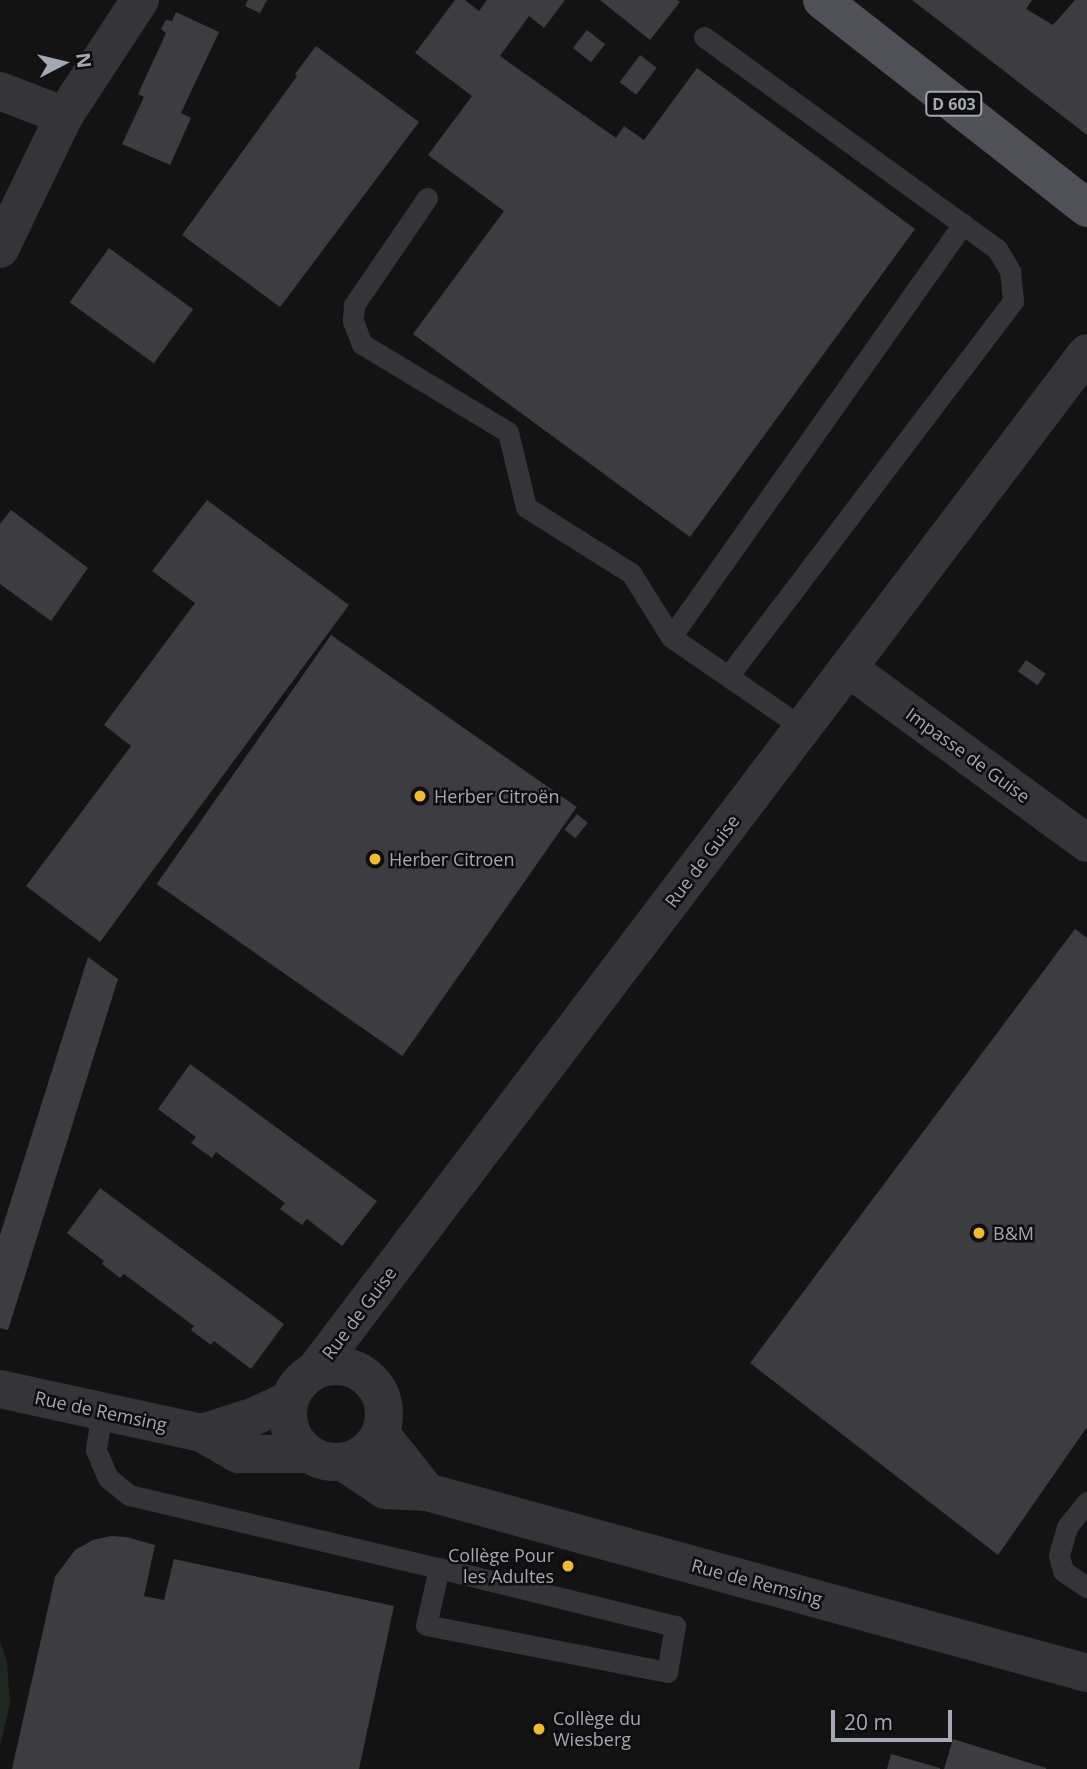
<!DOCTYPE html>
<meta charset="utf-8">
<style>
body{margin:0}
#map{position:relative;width:1087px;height:1769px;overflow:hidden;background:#131314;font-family:"Open Sans",sans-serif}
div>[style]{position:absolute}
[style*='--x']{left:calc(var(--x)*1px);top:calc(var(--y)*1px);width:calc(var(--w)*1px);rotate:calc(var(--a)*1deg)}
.green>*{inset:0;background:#1f2720}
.building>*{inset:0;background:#3d3d41;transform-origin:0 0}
.service>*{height:21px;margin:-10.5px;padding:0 10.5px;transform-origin:10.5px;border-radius:10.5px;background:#343439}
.minor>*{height:38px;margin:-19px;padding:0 19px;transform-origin:19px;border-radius:19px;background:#343439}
.minor>.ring{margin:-19px;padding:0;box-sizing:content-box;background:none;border:38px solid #343439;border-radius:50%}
.tertiary>*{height:38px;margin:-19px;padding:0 19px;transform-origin:19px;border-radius:19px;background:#343439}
.primary>*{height:38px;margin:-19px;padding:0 19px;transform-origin:19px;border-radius:19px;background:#505158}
.dots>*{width:19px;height:19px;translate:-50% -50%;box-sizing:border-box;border:4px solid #0e0e0f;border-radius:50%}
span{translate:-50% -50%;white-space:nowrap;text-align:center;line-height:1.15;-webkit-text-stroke:5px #0e0e0f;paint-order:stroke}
.shield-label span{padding:2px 5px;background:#0e0e0f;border:2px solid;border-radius:5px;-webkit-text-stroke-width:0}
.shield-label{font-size:16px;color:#a4a8b5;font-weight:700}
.street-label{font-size:18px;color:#a4a8b5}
.poi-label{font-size:18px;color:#a4a8b5}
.left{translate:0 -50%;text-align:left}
.right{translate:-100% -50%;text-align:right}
.north{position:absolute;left:28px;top:28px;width:70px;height:70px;-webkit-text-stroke:5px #0e0e0f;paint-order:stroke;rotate:83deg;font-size:19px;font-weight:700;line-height:28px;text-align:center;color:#a4a8b5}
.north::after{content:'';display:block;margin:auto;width:24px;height:32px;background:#a4a8b5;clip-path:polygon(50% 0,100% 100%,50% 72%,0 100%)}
.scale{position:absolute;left:831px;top:1710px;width:121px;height:32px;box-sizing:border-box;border:4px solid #a4a8b5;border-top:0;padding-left:9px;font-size:21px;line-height:24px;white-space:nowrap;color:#a4a8b5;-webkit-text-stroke:5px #0e0e0f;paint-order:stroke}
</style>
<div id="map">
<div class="green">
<div style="clip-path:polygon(0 1642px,7px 1662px,10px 1704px,0 1746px)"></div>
</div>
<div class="building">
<div style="clip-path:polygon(248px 0,267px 0,260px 13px,245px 6px)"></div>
<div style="clip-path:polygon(455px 0,465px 0,479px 11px,487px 0,565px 0,544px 28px,529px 16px,500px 56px,616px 138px,624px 126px,644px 140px,697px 68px,915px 229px,690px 537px,413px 334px,504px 211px,428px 155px,472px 96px,415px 53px)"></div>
<div style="clip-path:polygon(600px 0,677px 0,680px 2px,650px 40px)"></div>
<div style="clip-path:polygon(912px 0,1032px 0,1026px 9px,1053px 25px,1075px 0,1087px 0,1087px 135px)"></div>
<div style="clip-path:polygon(176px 12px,219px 32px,181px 113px,191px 118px,170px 165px,122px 144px,144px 97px,138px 94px,166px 33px,161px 29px,166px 20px,172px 21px)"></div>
<div style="left:587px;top:30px;width:23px;height:23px;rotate:38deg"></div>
<div style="clip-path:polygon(316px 46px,419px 122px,280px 307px,182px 235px,297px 76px,295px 74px)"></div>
<div style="left:640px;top:55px;width:21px;height:34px;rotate:37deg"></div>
<div style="left:109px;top:248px;width:104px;height:67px;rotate:36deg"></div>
<div style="clip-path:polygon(207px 500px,349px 605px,100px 942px,26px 886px,131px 746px,104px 725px,195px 603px,152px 571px)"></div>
<div style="clip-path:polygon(11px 510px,88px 568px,51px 621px,0 584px,0 524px)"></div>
<div style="left:331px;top:635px;width:300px;height:304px;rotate:35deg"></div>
<div style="left:1026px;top:660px;width:24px;height:14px;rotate:35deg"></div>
<div style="left:577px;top:814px;width:14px;height:20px;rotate:39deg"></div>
<div style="clip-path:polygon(1075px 929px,1087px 938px,1087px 1427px,998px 1555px,750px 1363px)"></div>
<div style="clip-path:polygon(88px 957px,118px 979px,8px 1330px,0 1328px,0 1235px)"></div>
<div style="clip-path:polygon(190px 1064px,377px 1201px,342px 1246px,307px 1219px,302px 1225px,280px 1209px,285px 1203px,216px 1152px,212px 1158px,191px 1143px,196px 1137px,158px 1109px)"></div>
<div style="clip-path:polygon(100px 1188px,284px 1324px,251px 1369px,214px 1341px,211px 1345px,191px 1330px,194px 1326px,124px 1274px,120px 1278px,102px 1264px,104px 1261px,67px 1233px)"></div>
<div style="clip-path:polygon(111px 1536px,126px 1537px,155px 1545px,144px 1596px,164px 1600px,174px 1559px,394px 1606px,359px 1769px,12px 1769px,55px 1577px,75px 1550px,93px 1540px)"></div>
<div style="clip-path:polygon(953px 1739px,1046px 1768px,1046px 1769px,944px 1769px)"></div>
<div style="clip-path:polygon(891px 1754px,940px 1768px,940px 1769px,887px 1769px)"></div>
</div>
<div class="service">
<div style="--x:704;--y:37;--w:362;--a:35.9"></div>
<div style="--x:997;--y:249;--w:26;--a:59"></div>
<div style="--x:1010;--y:271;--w:30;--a:84"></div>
<div style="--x:1013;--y:301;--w:471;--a:127.2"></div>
<div style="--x:427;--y:198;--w:130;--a:124.3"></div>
<div style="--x:354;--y:305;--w:16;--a:94"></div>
<div style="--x:353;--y:321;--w:25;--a:69"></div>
<div style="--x:362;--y:344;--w:170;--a:31.1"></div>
<div style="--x:508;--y:432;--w:77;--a:76.5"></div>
<div style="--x:526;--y:507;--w:124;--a:32.2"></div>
<div style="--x:631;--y:573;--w:75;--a:58"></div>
<div style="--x:671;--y:637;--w:160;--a:34.6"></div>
<div style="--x:671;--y:637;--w:506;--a:-54.74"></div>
<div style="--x:102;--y:1411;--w:39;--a:99"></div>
<div style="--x:96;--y:1450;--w:30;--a:67"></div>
<div style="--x:108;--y:1478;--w:27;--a:39"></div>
<div style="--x:129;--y:1495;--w:318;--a:13.3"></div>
<div style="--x:439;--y:1568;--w:58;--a:102.8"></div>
<div style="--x:426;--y:1625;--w:246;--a:11"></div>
<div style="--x:667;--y:1672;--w:47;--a:-80.1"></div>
<div style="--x:675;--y:1626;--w:243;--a:-166.2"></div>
<div style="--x:1087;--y:1502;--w:32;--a:129"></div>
<div style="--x:1067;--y:1527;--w:29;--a:106"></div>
<div style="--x:1059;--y:1555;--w:16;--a:76"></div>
<div style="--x:1063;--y:1571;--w:29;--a:34"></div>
</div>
<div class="minor">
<div style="--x:0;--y:91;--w:69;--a:21.3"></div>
<div style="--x:848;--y:668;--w:296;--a:36.2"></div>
<div class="ring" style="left:288px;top:1366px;width:58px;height:58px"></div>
<div style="--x:316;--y:1369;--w:1275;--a:-52.81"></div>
<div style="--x:0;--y:1389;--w:207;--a:12.3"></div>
<div style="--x:202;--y:1433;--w:42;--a:30.3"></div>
<div style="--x:238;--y:1454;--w:70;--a:0"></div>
<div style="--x:202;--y:1433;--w:56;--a:-17.8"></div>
<div style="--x:255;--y:1416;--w:38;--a:-25"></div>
<div style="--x:381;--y:1434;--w:74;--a:51.6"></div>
<div style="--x:343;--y:1462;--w:50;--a:33.7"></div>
<div style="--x:385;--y:1490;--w:42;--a:2.7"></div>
<div style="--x:427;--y:1492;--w:684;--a:15.34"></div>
</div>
<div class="tertiary">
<div style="--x:0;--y:249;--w:148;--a:-64.3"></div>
<div style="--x:64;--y:116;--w:139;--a:-56.8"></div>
</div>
<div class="primary">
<div style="--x:822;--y:0;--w:337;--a:38.1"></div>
</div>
<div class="dots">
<div style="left:420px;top:796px;background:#f0bb2f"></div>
<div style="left:375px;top:859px;background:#f0bb2f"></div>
<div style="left:979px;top:1233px;background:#f0bb2f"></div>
<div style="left:568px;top:1566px;background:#f0bb2f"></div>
<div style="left:539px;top:1729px;background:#f0bb2f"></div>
</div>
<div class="shield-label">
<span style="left:954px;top:104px">D 603</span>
</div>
<div class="street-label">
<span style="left:968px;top:755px;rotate:36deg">Impasse de Guise</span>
<span style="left:702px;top:861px;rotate:-53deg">Rue de Guise</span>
<span style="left:359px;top:1313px;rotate:-53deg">Rue de Guise</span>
<span style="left:101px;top:1411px;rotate:12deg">Rue de Remsing</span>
<span style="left:757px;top:1582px;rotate:15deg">Rue de Remsing</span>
</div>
<div class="poi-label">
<span class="left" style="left:434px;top:796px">Herber Citroën</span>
<span class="left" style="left:389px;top:859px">Herber Citroen</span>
<span class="left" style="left:993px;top:1233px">B&amp;M</span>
<span class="right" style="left:554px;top:1566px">Collège Pour<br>les Adultes</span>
<span class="left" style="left:553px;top:1729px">Collège du<br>Wiesberg</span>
</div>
<div class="north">N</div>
<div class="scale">20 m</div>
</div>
